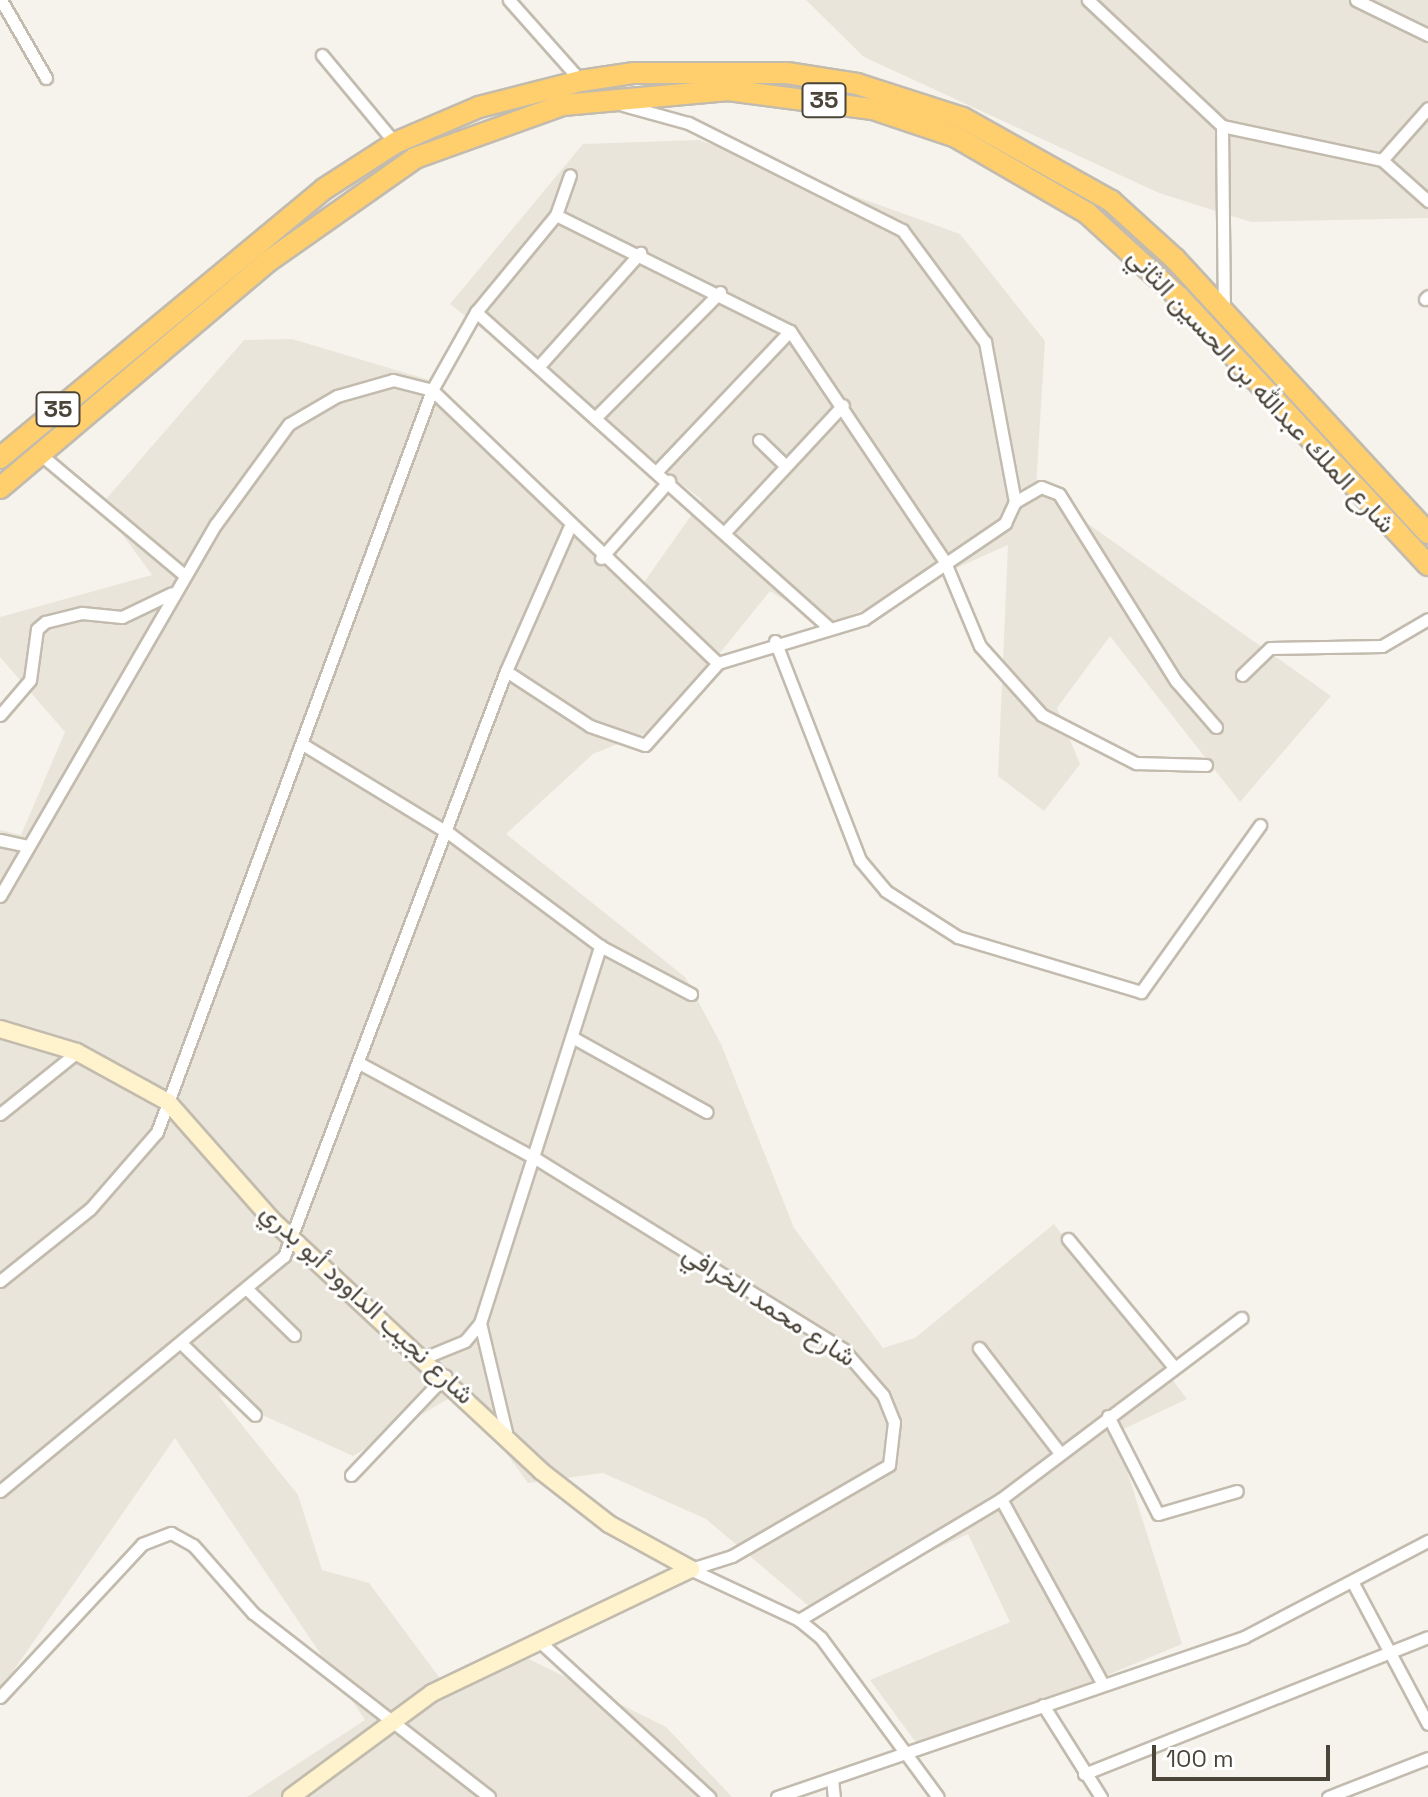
<!DOCTYPE html>
<meta charset="utf-8">
<style>
body{margin:0}
#map{position:relative;width:1428px;height:1797px;overflow:hidden;background:#f6f3ec;font-family:"Space Grotesk",Vazirmatn,sans-serif}
div>[style]{position:absolute}
[style*='--x']{left:calc(var(--x)*1px);top:calc(var(--y)*1px);width:calc(var(--w)*1px);rotate:calc(var(--a)*1deg)}
.residential>*{inset:0;background:#eae5da}
.roads{filter:drop-shadow(2px 0 #c2bbae) drop-shadow(-2px 0 #c2bbae) drop-shadow(0 2px #c2bbae) drop-shadow(0 -2px #c2bbae)}
.street>*{height:11px;margin:-5.5px;padding:0 5.5px;transform-origin:5.5px;border-radius:5.5px;background:#fff}
.secondary>*{height:16px;margin:-8px;padding:0 8px;transform-origin:8px;border-radius:8px;background:#fff3cd}
.highway>*{height:20px;margin:-10px;padding:0 10px;transform-origin:10px;border-radius:10px;background:#ffcf6e}
span{translate:-50% -50%;white-space:nowrap;text-align:center;line-height:1.15;-webkit-text-stroke:6px #fff;paint-order:stroke}
.shield-label span{padding:2px 6px;background:#fff;border:2px solid;border-radius:6px;-webkit-text-stroke-width:0}
.shield-label{font-size:24px;color:#4b4439;font-weight:700}
.street-label{font-size:26px;color:#4b4439}
.scale{position:absolute;left:1152px;top:1745px;width:178px;height:36px;box-sizing:border-box;border:4px solid #4b4439;border-top:0;padding-left:10px;font-size:24px;line-height:28px;white-space:nowrap;color:#4b4439;-webkit-text-stroke:6px #fff;paint-order:stroke}
</style>
<div id="map">
<div class="residential">
<div style="clip-path:polygon(806px 0,1428px 0,1428px 218px,1251px 222px,1159px 193px,864px 57px)"></div>
<div style="clip-path:polygon(699px 140px,960px 234px,1045px 341px,1036px 487px,1331px 696px,1240px 802px,1110px 636px,1057px 708px,1080px 764px,1044px 811px,998px 776px,1008px 545px,827px 626px,770px 591px,660px 727px,593px 754px,506px 834px,685px 977px,721px 1044px,794px 1228px,883px 1348px,915px 1338px,1054px 1224px,1187px 1399px,1115px 1433px,1182px 1644px,923px 1752px,870px 1680px,1010px 1622px,968px 1534px,810px 1607px,706px 1519px,603px 1473px,528px 1483px,461px 1391px,353px 1456px,218px 1395px,298px 1495px,322px 1570px,369px 1583px,442px 1681px,529px 1659px,666px 1727px,732px 1797px,247px 1797px,365px 1720px,175px 1438px,0 1690px,0 830px,21px 835px,65px 732px,0 657px,0 617px,152px 575px,101px 505px,244px 340px,292px 339px,436px 382px,642px 585px,702px 500px,450px 304px,583px 144px)"></div>
</div>
<div class="roads">
<div class="street">
<div style="--x:1;--y:0;--w:90;--a:60"></div>
<div style="--x:509;--y:0;--w:108;--a:48.4"></div>
<div style="--x:1088;--y:0;--w:184;--a:43.2"></div>
<div style="--x:1222;--y:126;--w:164;--a:12"></div>
<div style="--x:1382;--y:160;--w:62;--a:41.7"></div>
<div style="--x:1356;--y:0;--w:80;--a:25.9"></div>
<div style="--x:322;--y:55;--w:114;--a:50.3"></div>
<div style="--x:1222;--y:126;--w:186;--a:89.4"></div>
<div style="--x:1382;--y:160;--w:69;--a:-48.5"></div>
<div style="--x:556;--y:215;--w:261;--a:26.4"></div>
<div style="--x:790;--y:331;--w:276;--a:56.1"></div>
<div style="--x:944;--y:560;--w:93;--a:67.3"></div>
<div style="--x:980;--y:646;--w:93;--a:48.1"></div>
<div style="--x:1042;--y:715;--w:106;--a:27.1"></div>
<div style="--x:1136;--y:763;--w:70;--a:1.6"></div>
<div style="--x:1425;--y:299;--w:4;--a:-45"></div>
<div style="--x:476;--y:312;--w:472;--a:41.8"></div>
<div style="--x:539;--y:366;--w:152;--a:-48.2"></div>
<div style="--x:596;--y:417;--w:176;--a:-45.2"></div>
<div style="--x:759;--y:440;--w:33;--a:44"></div>
<div style="--x:40;--y:454;--w:188;--a:40"></div>
<div style="--x:657;--y:471;--w:193;--a:-46.5"></div>
<div style="--x:1015;--y:502;--w:30;--a:-30"></div>
<div style="--x:1041;--y:487;--w:19;--a:21"></div>
<div style="--x:1059;--y:494;--w:221;--a:58"></div>
<div style="--x:1176;--y:681;--w:61;--a:49"></div>
<div style="--x:725;--y:532;--w:173;--a:-47.1"></div>
<div style="--x:601;--y:558;--w:103;--a:-48.6"></div>
<div style="--x:775;--y:641;--w:235;--a:68.8"></div>
<div style="--x:860;--y:860;--w:40;--a:50"></div>
<div style="--x:886;--y:891;--w:85;--a:32.6"></div>
<div style="--x:958;--y:937;--w:191;--a:16.7"></div>
<div style="--x:1141;--y:992;--w:205;--a:-54.5"></div>
<div style="--x:506;--y:671;--w:100;--a:33.2"></div>
<div style="--x:590;--y:726;--w:58;--a:19.1"></div>
<div style="--x:645;--y:745;--w:110;--a:-48.3"></div>
<div style="--x:718;--y:663;--w:152;--a:-16.8"></div>
<div style="--x:864;--y:619;--w:171;--a:-34.2"></div>
<div style="--x:1005;--y:523;--w:23;--a:-65"></div>
<div style="--x:1015;--y:502;--w:163;--a:-100.6"></div>
<div style="--x:985;--y:342;--w:139;--a:-126.5"></div>
<div style="--x:902;--y:230;--w:239;--a:-153.4"></div>
<div style="--x:688;--y:123;--w:67;--a:-164.5"></div>
<div style="--x:1242;--y:675;--w:39;--a:-44"></div>
<div style="--x:1270;--y:648;--w:112;--a:-1"></div>
<div style="--x:1382;--y:646;--w:53;--a:-30.4"></div>
<div style="--x:0;--y:715;--w:46;--a:-49.4"></div>
<div style="--x:30;--y:680;--w:51;--a:-82.2"></div>
<div style="--x:37;--y:629;--w:11;--a:-41"></div>
<div style="--x:45;--y:622;--w:38;--a:-14"></div>
<div style="--x:82;--y:613;--w:40;--a:5.7"></div>
<div style="--x:122;--y:617;--w:55;--a:-25.6"></div>
<div style="--x:304;--y:745;--w:171;--a:31.4"></div>
<div style="--x:450;--y:834;--w:187;--a:36.7"></div>
<div style="--x:600;--y:946;--w:103;--a:27.8"></div>
<div style="--x:0;--y:840;--w:29;--a:12"></div>
<div style="--x:0;--y:896;--w:430;--a:-59.9"></div>
<div style="--x:216;--y:524;--w:124;--a:-53.9"></div>
<div style="--x:289;--y:424;--w:56;--a:-30.3"></div>
<div style="--x:337;--y:396;--w:58;--a:-15.9"></div>
<div style="--x:393;--y:380;--w:40;--a:14.4"></div>
<div style="--x:432;--y:390;--w:395;--a:43.7"></div>
<div style="--x:572;--y:1037;--w:154;--a:29.1"></div>
<div style="--x:361;--y:1064;--w:198;--a:28.4"></div>
<div style="--x:535;--y:1158;--w:362;--a:31.8"></div>
<div style="--x:843;--y:1349;--w:61;--a:49"></div>
<div style="--x:883;--y:1395;--w:29;--a:68"></div>
<div style="--x:894;--y:1422;--w:43;--a:96.6"></div>
<div style="--x:889;--y:1465;--w:181;--a:149.9"></div>
<div style="--x:732;--y:1556;--w:43;--a:162.4"></div>
<div style="--x:0;--y:1114;--w:99;--a:-38.8"></div>
<div style="--x:1068;--y:1239;--w:165;--a:50.4"></div>
<div style="--x:0;--y:1281;--w:115;--a:-38.7"></div>
<div style="--x:90;--y:1209;--w:102;--a:-49"></div>
<div style="--x:157;--y:1132;--w:791;--a:-69.66"></div>
<div style="--x:432;--y:390;--w:90;--a:-60.6"></div>
<div style="--x:476;--y:312;--w:126;--a:-50.5"></div>
<div style="--x:556;--y:215;--w:42;--a:-70.7"></div>
<div style="--x:247;--y:1289;--w:66;--a:44.4"></div>
<div style="--x:181;--y:1343;--w:103;--a:44.2"></div>
<div style="--x:979;--y:1348;--w:131;--a:52.4"></div>
<div style="--x:426;--y:1357;--w:42;--a:-22.3"></div>
<div style="--x:465;--y:1341;--w:23;--a:-50"></div>
<div style="--x:1108;--y:1416;--w:110;--a:63"></div>
<div style="--x:1158;--y:1514;--w:82;--a:-16.2"></div>
<div style="--x:506;--y:1432;--w:112;--a:-103.4"></div>
<div style="--x:480;--y:1323;--w:396;--a:-72.3"></div>
<div style="--x:351;--y:1475;--w:137;--a:-46.5"></div>
<div style="--x:0;--y:1491;--w:369;--a:-39.6"></div>
<div style="--x:284;--y:1256;--w:626;--a:-69.22"></div>
<div style="--x:506;--y:671;--w:156;--a:-66.2"></div>
<div style="--x:1001;--y:1499;--w:208;--a:61.2"></div>
<div style="--x:692;--y:1570;--w:118;--a:25"></div>
<div style="--x:799;--y:1620;--w:28;--a:39"></div>
<div style="--x:821;--y:1638;--w:197;--a:53.7"></div>
<div style="--x:1354;--y:1585;--w:157;--a:62"></div>
<div style="--x:799;--y:1620;--w:235;--a:-30.9"></div>
<div style="--x:1001;--y:1499;--w:301;--a:-37"></div>
<div style="--x:539;--y:1641;--w:231;--a:42.5"></div>
<div style="--x:0;--y:1697;--w:209;--a:-47.1"></div>
<div style="--x:142;--y:1544;--w:31;--a:-21"></div>
<div style="--x:171;--y:1533;--w:25;--a:29"></div>
<div style="--x:193;--y:1545;--w:91;--a:48.6"></div>
<div style="--x:253;--y:1613;--w:299;--a:37.9"></div>
<div style="--x:1043;--y:1705;--w:109;--a:57.8"></div>
<div style="--x:1084;--y:1774;--w:370;--a:-21.7"></div>
<div style="--x:832;--y:1779;--w:18;--a:84"></div>
<div style="--x:777;--y:1797;--w:494;--a:-18.9"></div>
<div style="--x:1244;--y:1637;--w:208;--a:-27.6"></div>
<div style="--x:1328;--y:1797;--w:107;--a:-21.3"></div>
</div>
<div class="secondary">
<div style="--x:0;--y:1029;--w:80;--a:16.6"></div>
<div style="--x:77;--y:1052;--w:104;--a:28.8"></div>
<div style="--x:168;--y:1102;--w:156;--a:48.6"></div>
<div style="--x:271;--y:1219;--w:369;--a:43"></div>
<div style="--x:541;--y:1471;--w:86;--a:37.9"></div>
<div style="--x:609;--y:1524;--w:94;--a:28.8"></div>
<div style="--x:291;--y:1797;--w:175;--a:-36.4"></div>
<div style="--x:432;--y:1693;--w:287;--a:-25.6"></div>
</div>
<div class="highway">
<div style="--x:0;--y:458;--w:421;--a:-39.7"></div>
<div style="--x:324;--y:189;--w:85;--a:-32.9"></div>
<div style="--x:395;--y:143;--w:91;--a:-23.2"></div>
<div style="--x:479;--y:107;--w:105;--a:-14.3"></div>
<div style="--x:581;--y:81;--w:54;--a:-8.6"></div>
<div style="--x:634;--y:73;--w:153;--a:0"></div>
<div style="--x:787;--y:73;--w:71;--a:8.9"></div>
<div style="--x:857;--y:84;--w:111;--a:17.8"></div>
<div style="--x:963;--y:118;--w:170;--a:29.3"></div>
<div style="--x:1111;--y:201;--w:86;--a:42.2"></div>
<div style="--x:1175;--y:259;--w:373;--a:47.3"></div>
<div style="--x:0;--y:488;--w:353;--a:-40.2"></div>
<div style="--x:270;--y:260;--w:177;--a:-35.1"></div>
<div style="--x:415;--y:158;--w:157;--a:-19.7"></div>
<div style="--x:563;--y:105;--w:166;--a:-5.2"></div>
<div style="--x:728;--y:90;--w:146;--a:7.5"></div>
<div style="--x:873;--y:109;--w:88;--a:18.6"></div>
<div style="--x:956;--y:137;--w:151;--a:30.1"></div>
<div style="--x:1087;--y:213;--w:125;--a:42.4"></div>
<div style="--x:1179;--y:297;--w:366;--a:47.1"></div>
</div>
</div>
<div class="shield-label">
<span style="left:824px;top:100px">35</span>
<span style="left:58px;top:409px">35</span>
</div>
<div class="street-label">
<span style="left:1261px;top:391px;rotate:47deg">شارع الملك عبدالله بن الحسين الثاني</span>
<span style="left:367px;top:1304px;rotate:43deg">شارع نجيب الداوود أبو بدري</span>
<span style="left:769px;top:1306px;rotate:33deg">شارع محمد الخرافي</span>
</div>
<div class="scale">100 m</div>
</div>
